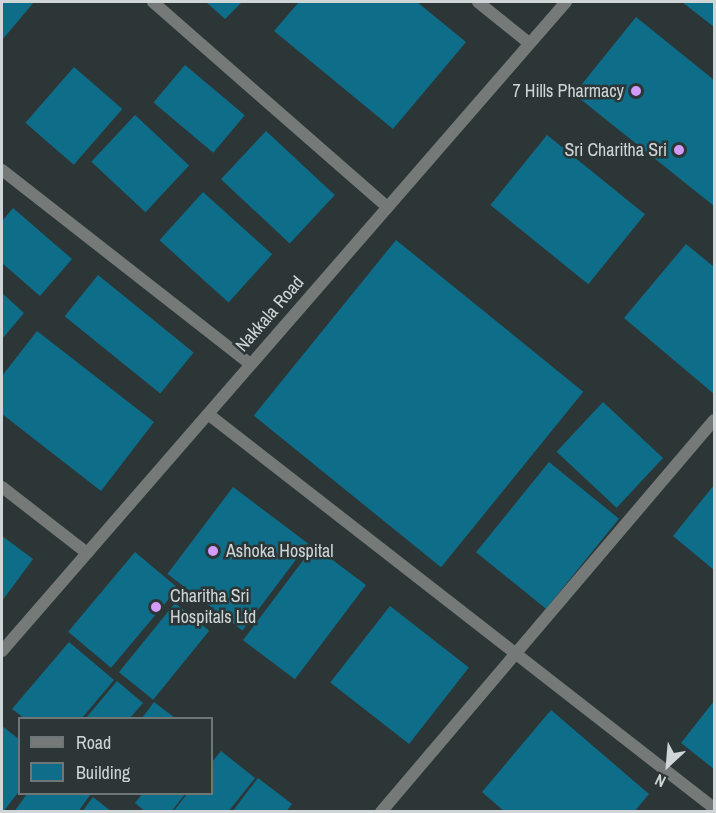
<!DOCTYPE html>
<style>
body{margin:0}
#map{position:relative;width:716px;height:813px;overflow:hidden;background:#2c3637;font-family:"Archivo Narrow",sans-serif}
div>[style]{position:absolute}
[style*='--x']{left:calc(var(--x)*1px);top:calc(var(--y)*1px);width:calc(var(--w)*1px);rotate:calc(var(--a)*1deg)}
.building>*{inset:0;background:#0e6e8a;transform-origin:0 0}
.minor>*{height:12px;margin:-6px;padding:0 6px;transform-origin:6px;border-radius:6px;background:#757a79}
.tertiary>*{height:12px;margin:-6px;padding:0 6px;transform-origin:6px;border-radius:6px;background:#757a79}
.dots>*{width:16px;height:16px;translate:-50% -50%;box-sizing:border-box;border:3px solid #2c3637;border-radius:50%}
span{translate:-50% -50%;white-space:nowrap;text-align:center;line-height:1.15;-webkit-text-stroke:5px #2c3637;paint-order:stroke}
.poi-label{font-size:18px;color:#d0d6d7}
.right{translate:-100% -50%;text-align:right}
.left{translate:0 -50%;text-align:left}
.street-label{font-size:18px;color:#d0d6d7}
.frame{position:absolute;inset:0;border:3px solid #d0d6d7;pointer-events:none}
.legend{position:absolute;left:18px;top:717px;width:195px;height:78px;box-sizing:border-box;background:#2c3637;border:2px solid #6e7677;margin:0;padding:8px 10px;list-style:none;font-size:18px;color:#d0d6d7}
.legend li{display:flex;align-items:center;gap:12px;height:30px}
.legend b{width:30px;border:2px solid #6e7677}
.north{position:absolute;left:638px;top:735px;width:60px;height:60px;-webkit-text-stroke:4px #2c3637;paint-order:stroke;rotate:206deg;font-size:16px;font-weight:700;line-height:24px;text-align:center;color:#d0d6d7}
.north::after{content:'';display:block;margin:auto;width:21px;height:27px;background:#d0d6d7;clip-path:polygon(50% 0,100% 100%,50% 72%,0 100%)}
</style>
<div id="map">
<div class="building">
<div style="clip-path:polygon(2px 2px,34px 2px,2px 40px)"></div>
<div style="clip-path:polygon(206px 2px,242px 2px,225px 19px)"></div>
<div style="clip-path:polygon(299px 2px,417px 2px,466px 42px,393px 129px,274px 31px)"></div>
<div style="clip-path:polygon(682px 2px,714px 2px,714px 27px)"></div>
<div style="clip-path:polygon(636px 17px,714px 80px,714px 206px,574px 94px)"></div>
<div style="left:185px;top:65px;width:78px;height:49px;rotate:40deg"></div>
<div style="left:74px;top:67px;width:64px;height:74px;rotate:41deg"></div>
<div style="left:135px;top:115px;width:74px;height:64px;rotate:43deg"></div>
<div style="left:266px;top:131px;width:94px;height:66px;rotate:43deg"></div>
<div style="left:547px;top:135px;width:126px;height:90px;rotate:39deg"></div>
<div style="left:203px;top:192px;width:93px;height:65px;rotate:42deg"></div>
<div style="clip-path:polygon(13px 208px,72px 259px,40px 296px,2px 263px,2px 221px)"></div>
<div style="left:396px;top:240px;width:241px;height:226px;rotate:39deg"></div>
<div style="clip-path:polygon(686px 244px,714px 267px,714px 394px,624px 318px)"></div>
<div style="left:98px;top:275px;width:123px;height:53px;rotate:39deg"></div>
<div style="clip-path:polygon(2px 293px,24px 313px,2px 339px)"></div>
<div style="clip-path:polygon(37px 331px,154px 422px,101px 491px,2px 414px,2px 376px)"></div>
<div style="left:603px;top:402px;width:82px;height:68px;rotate:43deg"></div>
<div style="left:549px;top:462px;width:90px;height:116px;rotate:39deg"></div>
<div style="clip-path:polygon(714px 485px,714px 570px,673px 536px)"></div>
<div style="left:233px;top:487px;width:94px;height:109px;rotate:37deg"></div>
<div style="clip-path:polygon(2px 536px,33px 559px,2px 601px)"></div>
<div style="left:314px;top:546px;width:65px;height:118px;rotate:37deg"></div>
<div style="left:135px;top:552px;width:56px;height:104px;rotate:40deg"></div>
<div style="left:175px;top:603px;width:44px;height:89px;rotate:39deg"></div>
<div style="left:390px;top:606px;width:100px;height:97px;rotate:38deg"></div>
<div style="clip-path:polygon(69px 642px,114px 680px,82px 718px,24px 718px,12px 709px)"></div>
<div style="clip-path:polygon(117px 681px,143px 703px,130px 718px,86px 718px)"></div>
<div style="clip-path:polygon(714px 701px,714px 769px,681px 743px)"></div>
<div style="clip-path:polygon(154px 702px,175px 718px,142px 718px)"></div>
<div style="clip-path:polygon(551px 710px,649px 794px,634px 812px,505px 812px,482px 792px)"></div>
<div style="clip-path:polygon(2px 726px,20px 740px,20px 790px,3px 812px)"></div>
<div style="clip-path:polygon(221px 751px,255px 778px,228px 812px,173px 812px,187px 794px,212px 794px,212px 762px)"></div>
<div style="clip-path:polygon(258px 778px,292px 804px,286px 812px,232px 812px)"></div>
<div style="clip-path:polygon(27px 794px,88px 794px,90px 795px,78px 812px,14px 812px)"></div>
<div style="clip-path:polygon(142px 794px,185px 794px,171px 812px,146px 812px,135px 803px)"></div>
<div style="clip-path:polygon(93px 797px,112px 812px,82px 812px)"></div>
</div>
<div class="minor">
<div style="--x:153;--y:2;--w:311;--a:41.2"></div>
<div style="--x:478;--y:2;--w:65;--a:38.8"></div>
<div style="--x:2;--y:170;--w:315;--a:38"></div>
<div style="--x:208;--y:414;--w:641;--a:37.91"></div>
<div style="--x:2;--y:487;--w:108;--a:37.8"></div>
<div style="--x:381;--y:812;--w:514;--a:-49.65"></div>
</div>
<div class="tertiary">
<div style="--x:2;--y:651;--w:860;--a:-49.01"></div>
</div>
<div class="dots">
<div style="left:636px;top:91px;background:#d39cfc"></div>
<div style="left:679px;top:150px;background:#d39cfc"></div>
<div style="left:213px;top:551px;background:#d39cfc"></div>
<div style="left:156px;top:607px;background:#d39cfc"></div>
</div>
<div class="poi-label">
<span class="right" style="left:624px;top:91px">7 Hills Pharmacy</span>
<span class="right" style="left:667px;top:150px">Sri Charitha Sri</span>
<span class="left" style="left:226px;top:551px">Ashoka Hospital</span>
<span class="left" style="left:170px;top:607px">Charitha Sri<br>Hospitals Ltd</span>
</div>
<div class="street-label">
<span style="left:270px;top:314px;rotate:-49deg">Nakkala Road</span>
</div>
<div class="frame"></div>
<ul class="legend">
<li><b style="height:8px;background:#757a79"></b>Road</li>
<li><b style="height:16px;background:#0e6e8a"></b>Building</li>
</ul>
<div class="north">N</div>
</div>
